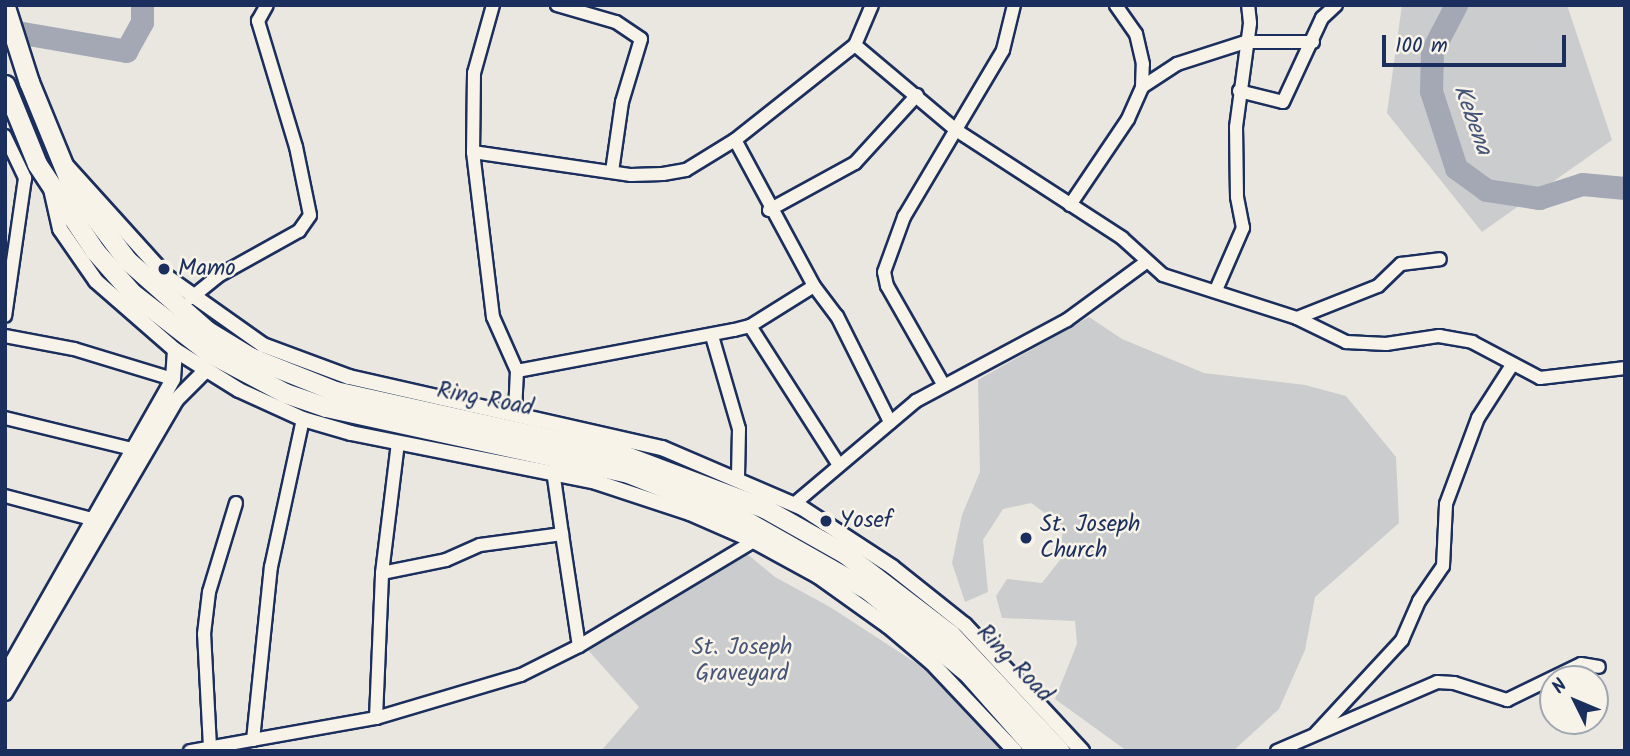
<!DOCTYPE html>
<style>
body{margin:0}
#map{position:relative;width:1630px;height:756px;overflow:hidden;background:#eae7e0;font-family:Kalam,sans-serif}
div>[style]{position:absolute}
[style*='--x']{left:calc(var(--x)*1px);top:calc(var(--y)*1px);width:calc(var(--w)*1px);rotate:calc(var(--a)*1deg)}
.green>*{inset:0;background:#cbcccd}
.river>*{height:23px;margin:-11.5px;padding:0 11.5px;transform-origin:11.5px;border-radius:11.5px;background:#a3a8b4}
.roads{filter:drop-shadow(2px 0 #1b2f5e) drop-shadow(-2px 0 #1b2f5e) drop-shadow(0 2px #1b2f5e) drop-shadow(0 -2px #1b2f5e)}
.minor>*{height:12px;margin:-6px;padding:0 6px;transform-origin:6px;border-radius:6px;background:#f7f3e8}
.tertiary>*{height:14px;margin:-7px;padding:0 7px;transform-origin:7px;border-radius:7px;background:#f7f3e8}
.trunk>*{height:19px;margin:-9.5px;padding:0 9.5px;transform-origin:9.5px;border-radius:9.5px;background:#f7f3e8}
.dots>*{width:19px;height:19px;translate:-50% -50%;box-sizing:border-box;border:4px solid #f7f3e8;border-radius:50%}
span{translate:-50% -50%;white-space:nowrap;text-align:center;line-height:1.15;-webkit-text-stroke:5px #f7f3e8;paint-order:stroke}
.poi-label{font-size:23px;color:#1b2f5e}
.left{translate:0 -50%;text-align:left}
.street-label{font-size:23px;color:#1b2f5e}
.park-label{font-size:23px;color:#47567a}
.water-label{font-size:24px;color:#445378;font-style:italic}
.frame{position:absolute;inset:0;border:7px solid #1b2f5e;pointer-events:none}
.north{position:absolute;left:1539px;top:665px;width:70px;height:70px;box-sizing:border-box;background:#f7f3e8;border:2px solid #9fa5b1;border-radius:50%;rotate:313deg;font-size:19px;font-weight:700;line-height:28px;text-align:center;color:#1b2f5e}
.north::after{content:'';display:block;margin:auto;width:24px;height:32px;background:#1b2f5e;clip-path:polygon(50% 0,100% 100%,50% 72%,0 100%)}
.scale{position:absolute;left:1382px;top:35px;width:184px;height:32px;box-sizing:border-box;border:4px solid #1b2f5e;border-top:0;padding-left:9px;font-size:21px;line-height:24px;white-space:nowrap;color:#1b2f5e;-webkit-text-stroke:5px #f7f3e8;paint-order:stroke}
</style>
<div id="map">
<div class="green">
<div style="clip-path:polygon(1402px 5px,1567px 5px,1612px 140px,1482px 232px,1387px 113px)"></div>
<div style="clip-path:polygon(1089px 317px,1122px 339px,1204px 373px,1305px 385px,1346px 396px,1396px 457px,1399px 523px,1315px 597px,1305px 650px,1279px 709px,1233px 751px,1127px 751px,1055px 699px,1077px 644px,1075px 621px,1002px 618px,996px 596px,1007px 579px,1042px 583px,1060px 560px,1063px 526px,1031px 503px,1003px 509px,983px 540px,988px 592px,965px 602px,952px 563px,962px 515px,980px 472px,978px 380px)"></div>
<div style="clip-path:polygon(746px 553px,775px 577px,830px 607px,939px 678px,1009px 751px,601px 751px,639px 707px,588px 650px)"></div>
</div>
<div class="river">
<div style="--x:1456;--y:5;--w:52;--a:117.6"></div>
<div style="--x:1432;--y:51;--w:40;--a:91.4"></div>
<div style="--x:1431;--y:91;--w:81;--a:72"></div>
<div style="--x:1456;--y:168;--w:37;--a:36"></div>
<div style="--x:1486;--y:190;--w:54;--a:8.6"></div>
<div style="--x:1539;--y:198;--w:45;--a:-18"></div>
<div style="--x:1582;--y:184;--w:43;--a:5.3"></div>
<div style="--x:5;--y:30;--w:123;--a:9.8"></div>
<div style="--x:126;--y:51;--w:33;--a:-61"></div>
<div style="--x:142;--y:22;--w:17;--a:-90"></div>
</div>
<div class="roads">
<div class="minor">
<div style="--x:493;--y:5;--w:71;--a:105.6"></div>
<div style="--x:474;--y:73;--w:79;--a:90.7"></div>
<div style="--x:473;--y:152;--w:166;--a:83.1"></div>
<div style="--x:493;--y:317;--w:59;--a:66"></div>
<div style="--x:557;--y:5;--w:61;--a:16.1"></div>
<div style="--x:616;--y:22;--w:30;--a:34"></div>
<div style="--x:641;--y:39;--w:66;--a:106.8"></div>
<div style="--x:622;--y:102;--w:70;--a:98.2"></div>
<div style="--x:855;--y:45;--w:43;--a:-67"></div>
<div style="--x:1142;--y:87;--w:42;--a:-33.3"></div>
<div style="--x:1177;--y:64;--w:71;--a:-17.9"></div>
<div style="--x:1245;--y:42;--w:68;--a:0"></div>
<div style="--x:1239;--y:91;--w:45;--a:14"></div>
<div style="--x:1283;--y:102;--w:93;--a:-65.1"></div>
<div style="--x:1322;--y:18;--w:19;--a:-43"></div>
<div style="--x:5;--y:136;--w:47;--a:64.5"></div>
<div style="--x:25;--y:178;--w:139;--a:98.2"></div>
<div style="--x:473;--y:152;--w:160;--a:8.3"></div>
<div style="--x:631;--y:175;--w:32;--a:-2"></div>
<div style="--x:663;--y:174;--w:23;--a:-10"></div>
<div style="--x:686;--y:170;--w:57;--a:-31.5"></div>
<div style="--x:1070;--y:205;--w:104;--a:-56"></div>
<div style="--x:1128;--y:119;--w:35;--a:-66"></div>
<div style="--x:1142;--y:87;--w:23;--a:-88"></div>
<div style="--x:1143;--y:64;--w:31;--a:-103"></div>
<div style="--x:1136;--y:34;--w:35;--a:-125"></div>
<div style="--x:769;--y:210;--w:98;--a:-28.7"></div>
<div style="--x:855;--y:163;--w:92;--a:-47.6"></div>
<div style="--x:814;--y:286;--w:38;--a:53"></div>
<div style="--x:837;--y:316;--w:119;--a:63.4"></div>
<div style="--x:1216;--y:290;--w:68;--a:-66.5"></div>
<div style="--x:1243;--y:228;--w:32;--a:-101"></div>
<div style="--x:1237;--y:197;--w:70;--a:-90.8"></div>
<div style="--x:1236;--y:127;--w:105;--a:-82.3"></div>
<div style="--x:1250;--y:23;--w:18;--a:-96"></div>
<div style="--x:191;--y:298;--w:35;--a:-39"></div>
<div style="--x:218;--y:276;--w:93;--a:-29.1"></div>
<div style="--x:299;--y:231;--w:19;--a:-55"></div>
<div style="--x:310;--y:215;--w:69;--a:-101.6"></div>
<div style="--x:296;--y:147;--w:132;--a:-106.8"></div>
<div style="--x:258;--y:21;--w:18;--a:-61"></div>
<div style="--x:1297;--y:318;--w:87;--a:-21.6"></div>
<div style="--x:1378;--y:286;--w:32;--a:-44"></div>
<div style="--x:1401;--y:264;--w:39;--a:-7"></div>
<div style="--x:750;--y:326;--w:165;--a:57.4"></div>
<div style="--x:5;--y:336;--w:70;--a:10.7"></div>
<div style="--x:74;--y:349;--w:103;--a:16.9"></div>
<div style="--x:712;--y:336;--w:97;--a:73.8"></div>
<div style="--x:739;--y:429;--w:49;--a:91.2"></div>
<div style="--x:943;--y:384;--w:113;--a:-119.7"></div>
<div style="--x:887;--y:286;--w:14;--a:-102"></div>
<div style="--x:884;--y:272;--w:59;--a:-70"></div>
<div style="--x:904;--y:217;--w:194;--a:-59.3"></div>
<div style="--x:1003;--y:50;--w:46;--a:-76.3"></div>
<div style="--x:515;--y:412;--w:41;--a:-87.2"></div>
<div style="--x:517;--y:371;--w:221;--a:-10.7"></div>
<div style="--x:734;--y:330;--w:16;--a:-14"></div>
<div style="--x:750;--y:326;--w:75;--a:-32"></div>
<div style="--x:814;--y:286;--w:166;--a:-118.4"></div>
<div style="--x:735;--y:140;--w:153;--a:-38.4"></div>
<div style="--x:855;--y:45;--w:132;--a:40.1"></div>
<div style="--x:956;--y:130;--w:198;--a:33"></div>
<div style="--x:1122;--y:238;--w:55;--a:42.1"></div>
<div style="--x:1163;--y:275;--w:141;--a:17.8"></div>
<div style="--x:1297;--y:318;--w:55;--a:26.1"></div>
<div style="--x:1346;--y:342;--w:40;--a:2.9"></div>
<div style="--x:1386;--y:344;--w:54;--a:-8.6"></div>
<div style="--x:1439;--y:336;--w:34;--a:10"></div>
<div style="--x:1472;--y:342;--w:77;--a:27.9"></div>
<div style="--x:1540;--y:378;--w:86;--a:-6.7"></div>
<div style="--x:5;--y:418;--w:135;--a:13.7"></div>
<div style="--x:5;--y:496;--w:93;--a:14.9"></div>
<div style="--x:794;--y:504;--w:160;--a:-40.2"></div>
<div style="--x:916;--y:401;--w:171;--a:-28.2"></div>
<div style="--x:1067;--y:320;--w:97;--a:-36.2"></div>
<div style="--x:562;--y:534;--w:113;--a:81.4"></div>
<div style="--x:382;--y:573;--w:65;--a:-11.5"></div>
<div style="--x:446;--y:560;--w:37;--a:-24"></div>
<div style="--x:480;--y:545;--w:83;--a:-7.6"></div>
<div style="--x:562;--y:534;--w:64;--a:-98.1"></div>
<div style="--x:376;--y:718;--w:145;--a:-87.6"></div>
<div style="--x:382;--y:573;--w:132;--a:-83"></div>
<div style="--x:1316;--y:733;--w:127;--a:-47.2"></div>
<div style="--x:1402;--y:640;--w:43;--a:-66.4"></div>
<div style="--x:1419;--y:601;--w:42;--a:-55.6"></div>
<div style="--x:1443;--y:566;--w:62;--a:-87.2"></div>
<div style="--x:1446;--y:504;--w:92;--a:-69.6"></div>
<div style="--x:1478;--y:418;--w:63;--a:-57.3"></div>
<div style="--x:253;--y:740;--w:174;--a:-84.1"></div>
<div style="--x:271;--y:567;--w:151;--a:-77.8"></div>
<div style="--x:210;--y:747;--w:113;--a:-93"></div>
<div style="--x:204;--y:634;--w:42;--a:-83.2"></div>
<div style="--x:209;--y:592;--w:93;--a:-73.1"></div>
<div style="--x:190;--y:751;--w:189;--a:-10.1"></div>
<div style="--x:376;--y:718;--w:151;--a:-16.5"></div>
<div style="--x:521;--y:675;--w:65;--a:-26.6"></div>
<div style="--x:579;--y:646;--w:204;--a:-31"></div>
<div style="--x:1277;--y:751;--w:174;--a:-23.3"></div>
<div style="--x:1437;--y:682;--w:17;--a:3"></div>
<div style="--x:1454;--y:683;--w:56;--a:17.8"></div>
<div style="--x:1507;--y:700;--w:82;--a:-25.9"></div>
<div style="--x:1581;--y:664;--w:18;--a:9"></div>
</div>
<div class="tertiary">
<div style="--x:64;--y:163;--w:154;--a:47.9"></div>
<div style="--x:167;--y:277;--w:118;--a:35.3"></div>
<div style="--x:263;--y:345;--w:92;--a:20.4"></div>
<div style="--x:349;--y:377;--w:321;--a:12.8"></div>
<div style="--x:662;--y:448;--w:152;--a:23.2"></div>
<div style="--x:802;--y:508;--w:108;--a:33.2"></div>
<div style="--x:892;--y:567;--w:93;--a:38.5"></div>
<div style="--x:965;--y:625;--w:172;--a:47.1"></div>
<div style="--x:51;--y:189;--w:41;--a:77.3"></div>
<div style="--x:60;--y:229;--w:63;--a:55.3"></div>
<div style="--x:96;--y:281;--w:105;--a:41.1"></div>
<div style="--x:175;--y:350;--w:75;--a:32"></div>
<div style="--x:239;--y:390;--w:70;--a:24.4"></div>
<div style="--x:303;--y:419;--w:50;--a:16.3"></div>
<div style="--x:351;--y:433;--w:250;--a:11.3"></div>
<div style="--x:596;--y:482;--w:99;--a:18.3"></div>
<div style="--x:690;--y:513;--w:70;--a:23.6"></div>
<div style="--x:754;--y:541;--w:73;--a:28.7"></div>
<div style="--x:818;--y:576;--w:86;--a:35.5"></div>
<div style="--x:888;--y:626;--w:57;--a:40.1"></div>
<div style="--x:932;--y:663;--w:121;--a:46.7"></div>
<div style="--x:5;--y:675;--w:340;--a:-60.4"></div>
<div style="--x:173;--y:379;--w:29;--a:-86"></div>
<div style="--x:5;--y:693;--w:339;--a:-59.7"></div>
<div style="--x:176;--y:400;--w:42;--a:-45"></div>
</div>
<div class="trunk">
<div style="--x:5;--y:7;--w:79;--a:72.3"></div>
<div style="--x:29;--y:82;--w:113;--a:67.7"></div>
<div style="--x:72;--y:187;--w:91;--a:53"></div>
<div style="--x:127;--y:260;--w:106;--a:41.5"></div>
<div style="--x:206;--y:330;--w:52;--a:31.5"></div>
<div style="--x:250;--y:357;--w:92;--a:21.8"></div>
<div style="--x:335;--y:391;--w:295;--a:12.5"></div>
<div style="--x:623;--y:455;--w:151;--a:20.6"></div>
<div style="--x:764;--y:508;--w:92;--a:29.4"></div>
<div style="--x:844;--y:553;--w:133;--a:37.4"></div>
<div style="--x:950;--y:634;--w:161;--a:46.8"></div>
<div style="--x:5;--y:85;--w:85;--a:67.9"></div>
<div style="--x:37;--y:164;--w:105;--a:56.3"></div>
<div style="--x:95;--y:251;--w:56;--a:48.6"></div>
<div style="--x:132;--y:293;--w:96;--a:37.8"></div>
<div style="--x:208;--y:352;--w:87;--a:28"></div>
<div style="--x:285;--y:393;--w:43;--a:18.9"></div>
<div style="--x:326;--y:407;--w:306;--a:12.3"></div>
<div style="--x:625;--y:472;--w:123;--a:21.5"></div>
<div style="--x:739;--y:517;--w:148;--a:29.5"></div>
<div style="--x:868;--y:590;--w:131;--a:39.7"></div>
<div style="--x:969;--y:674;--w:103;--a:48.6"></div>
</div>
</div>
<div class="dots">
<div style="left:164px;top:269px;background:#1b2f5e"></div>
<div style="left:826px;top:521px;background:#1b2f5e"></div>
<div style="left:1026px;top:538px;background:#1b2f5e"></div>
</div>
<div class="poi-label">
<span class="left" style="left:178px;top:269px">Mamo</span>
<span class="left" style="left:840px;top:521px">Yosef</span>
<span class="left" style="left:1040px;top:538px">St. Joseph<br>Church</span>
</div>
<div class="street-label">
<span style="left:485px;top:400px;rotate:11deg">Ring Road</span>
<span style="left:1014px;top:664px;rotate:46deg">Ring Road</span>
</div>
<div class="park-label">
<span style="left:742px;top:661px">St. Joseph<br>Graveyard</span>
</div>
<div class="water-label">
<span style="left:1472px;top:120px;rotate:70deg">Kebena</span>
</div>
<div class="frame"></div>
<div class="north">N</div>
<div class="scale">100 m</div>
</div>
